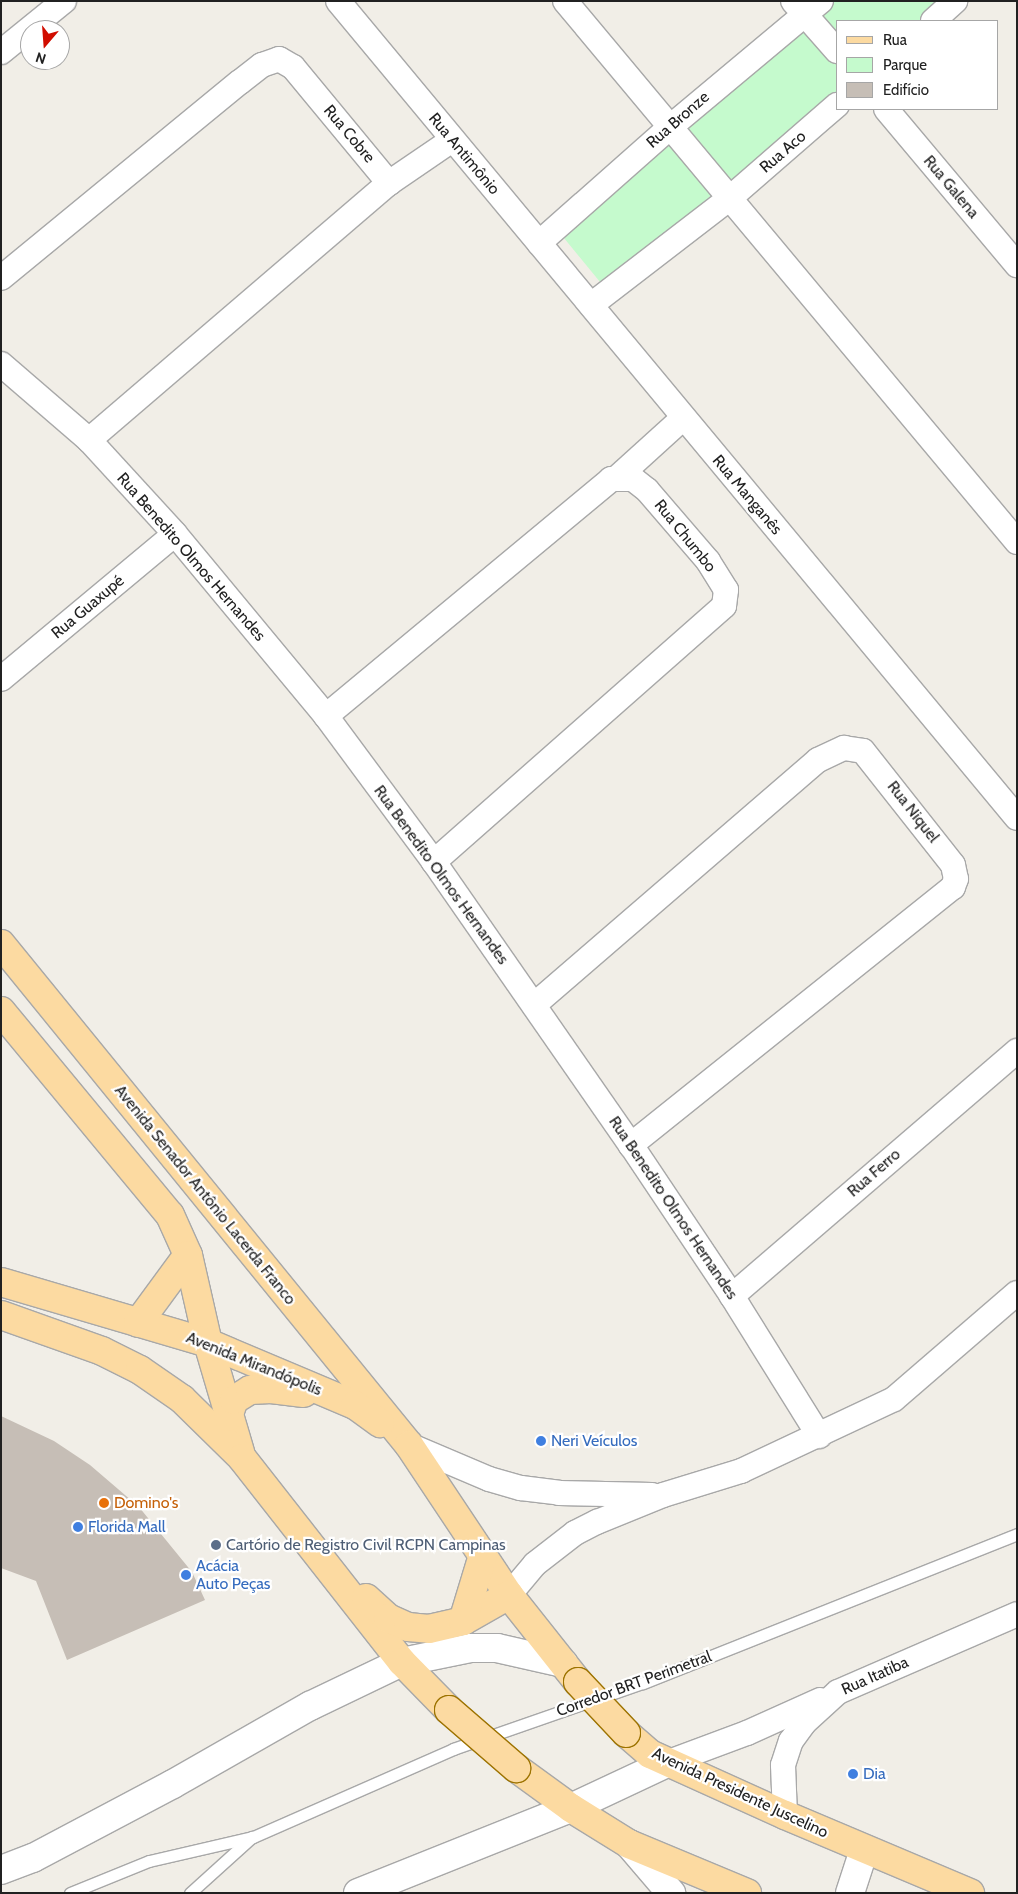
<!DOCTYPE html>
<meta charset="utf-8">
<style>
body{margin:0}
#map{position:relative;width:1018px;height:1894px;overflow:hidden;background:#f1eee7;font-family:Cabin,sans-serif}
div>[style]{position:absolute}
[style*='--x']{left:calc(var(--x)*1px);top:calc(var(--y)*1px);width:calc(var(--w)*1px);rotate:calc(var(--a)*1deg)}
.park>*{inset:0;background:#c5facd}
.building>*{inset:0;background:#c6beb6}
.roads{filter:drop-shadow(1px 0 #a8a8a8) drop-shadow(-1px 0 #a8a8a8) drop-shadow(0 1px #a8a8a8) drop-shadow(0 -1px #a8a8a8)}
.service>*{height:11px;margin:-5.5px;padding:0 5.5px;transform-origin:5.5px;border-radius:5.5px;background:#fff}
.minor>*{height:24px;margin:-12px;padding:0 12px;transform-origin:12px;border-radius:12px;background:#fff}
.tertiary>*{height:28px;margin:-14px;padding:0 14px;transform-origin:14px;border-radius:14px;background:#fff}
.primary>*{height:28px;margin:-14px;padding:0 14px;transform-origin:14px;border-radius:14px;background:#fcdaa1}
.bridges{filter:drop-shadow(1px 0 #9d7300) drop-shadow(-1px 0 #9d7300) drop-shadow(0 1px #9d7300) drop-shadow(0 -1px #9d7300)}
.primary-bridge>*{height:28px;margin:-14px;padding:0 14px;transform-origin:14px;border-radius:14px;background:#fcdaa1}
.dots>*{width:14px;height:14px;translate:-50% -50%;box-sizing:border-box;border:2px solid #fff;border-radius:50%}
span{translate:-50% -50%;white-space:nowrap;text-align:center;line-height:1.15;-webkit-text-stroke:4.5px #fff;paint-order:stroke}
.street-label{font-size:16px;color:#212121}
.shop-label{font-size:16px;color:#366cbe}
.left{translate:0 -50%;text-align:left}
.food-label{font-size:16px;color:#c56008}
.service-label{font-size:16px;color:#4e5e75}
.frame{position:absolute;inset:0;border:2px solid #212121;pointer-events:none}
.legend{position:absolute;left:836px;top:20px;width:162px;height:90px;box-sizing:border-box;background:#fff;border:1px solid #a6a6a6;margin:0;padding:6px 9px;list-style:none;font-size:15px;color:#212121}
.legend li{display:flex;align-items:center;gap:10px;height:25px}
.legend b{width:25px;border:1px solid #a6a6a6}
.north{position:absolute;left:20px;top:20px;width:50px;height:50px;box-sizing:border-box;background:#fff;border:1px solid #a6a6a6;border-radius:50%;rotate:198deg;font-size:14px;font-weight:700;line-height:20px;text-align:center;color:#212121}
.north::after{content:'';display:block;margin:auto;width:18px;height:22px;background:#d10d00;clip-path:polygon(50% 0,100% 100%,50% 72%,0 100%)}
</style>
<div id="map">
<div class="park">
<div style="clip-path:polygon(834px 1px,949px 1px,925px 21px,837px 21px,837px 96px,605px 288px,559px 232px,678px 128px)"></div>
</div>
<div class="building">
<div style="clip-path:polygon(1px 1416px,54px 1441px,90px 1465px,139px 1507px,192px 1572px,205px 1600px,67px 1660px,36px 1581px,1px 1568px)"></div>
</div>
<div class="roads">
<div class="service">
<div style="--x:70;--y:1893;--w:85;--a:-22.1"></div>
<div style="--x:149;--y:1861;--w:107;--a:-13"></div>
<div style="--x:253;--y:1837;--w:219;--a:-23.7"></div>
<div style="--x:453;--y:1749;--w:201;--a:-19.2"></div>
<div style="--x:643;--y:1683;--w:403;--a:-21.7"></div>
<div style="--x:190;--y:1893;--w:84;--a:-42.1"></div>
</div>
<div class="minor">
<div style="--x:338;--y:1;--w:1062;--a:50.27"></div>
<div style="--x:565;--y:1;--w:705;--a:50.12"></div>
<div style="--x:793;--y:1;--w:67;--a:48.7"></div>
<div style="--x:933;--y:21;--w:30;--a:-42"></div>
<div style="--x:1;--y:52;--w:81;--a:-39"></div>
<div style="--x:886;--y:109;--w:204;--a:50"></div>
<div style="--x:539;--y:243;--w:174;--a:-41.5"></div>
<div style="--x:669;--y:128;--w:198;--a:-39.9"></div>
<div style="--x:1;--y:278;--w:309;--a:-39.4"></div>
<div style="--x:240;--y:82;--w:28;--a:-38"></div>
<div style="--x:262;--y:65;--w:18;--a:-19"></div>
<div style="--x:279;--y:59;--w:16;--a:30"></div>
<div style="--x:293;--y:67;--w:151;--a:50.4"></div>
<div style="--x:591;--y:305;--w:175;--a:-37.6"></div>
<div style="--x:730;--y:198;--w:142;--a:-41"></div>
<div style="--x:1;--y:364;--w:116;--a:40.8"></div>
<div style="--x:89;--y:440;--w:127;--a:47.5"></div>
<div style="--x:175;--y:534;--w:236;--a:50.3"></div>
<div style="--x:326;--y:716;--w:182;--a:53.5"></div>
<div style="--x:434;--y:862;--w:345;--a:55.2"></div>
<div style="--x:631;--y:1145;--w:182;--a:56.2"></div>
<div style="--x:732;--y:1296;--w:165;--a:58.1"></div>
<div style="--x:89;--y:440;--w:395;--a:-40.6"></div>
<div style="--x:389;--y:183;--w:76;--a:-34.3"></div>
<div style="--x:618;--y:477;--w:88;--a:-42.2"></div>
<div style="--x:1;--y:679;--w:226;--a:-39.8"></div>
<div style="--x:326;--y:716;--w:371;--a:-39.7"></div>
<div style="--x:611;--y:479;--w:22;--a:0"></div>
<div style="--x:633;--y:479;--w:18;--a:38"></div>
<div style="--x:647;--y:490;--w:94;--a:49.3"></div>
<div style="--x:708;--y:561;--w:34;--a:58"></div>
<div style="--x:726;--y:590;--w:16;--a:97"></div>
<div style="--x:724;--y:606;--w:387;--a:138.6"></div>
<div style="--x:534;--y:1005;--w:375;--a:-40.8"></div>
<div style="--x:818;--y:760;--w:29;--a:-25"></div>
<div style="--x:844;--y:748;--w:19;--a:9"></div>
<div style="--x:863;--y:751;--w:145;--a:51.7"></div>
<div style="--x:953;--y:865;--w:14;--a:78"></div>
<div style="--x:956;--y:879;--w:9;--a:111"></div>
<div style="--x:953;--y:887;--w:413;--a:141.3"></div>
<div style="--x:732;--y:1296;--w:376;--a:-40.7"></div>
<div style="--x:409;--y:1445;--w:87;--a:23"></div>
<div style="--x:489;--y:1479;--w:33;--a:16"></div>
<div style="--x:521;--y:1488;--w:38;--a:7"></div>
<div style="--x:559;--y:1493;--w:93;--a:1.2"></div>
<div style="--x:509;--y:1595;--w:40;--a:-50"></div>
<div style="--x:535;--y:1564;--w:51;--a:-37.8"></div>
<div style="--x:575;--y:1533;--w:25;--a:-27"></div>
<div style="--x:597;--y:1522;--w:71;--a:-22.2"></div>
<div style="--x:663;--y:1495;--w:82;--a:-17.1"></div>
<div style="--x:741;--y:1471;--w:169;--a:-25.2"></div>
<div style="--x:894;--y:1399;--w:162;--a:-40.8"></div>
<div style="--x:669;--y:1762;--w:83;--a:-20.4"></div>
<div style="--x:747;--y:1733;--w:80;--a:-24.3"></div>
<div style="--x:785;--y:1815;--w:50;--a:-92.3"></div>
<div style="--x:783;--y:1765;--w:25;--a:-72"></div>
<div style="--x:791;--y:1741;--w:22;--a:-54"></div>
<div style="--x:804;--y:1723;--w:46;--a:-42.4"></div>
<div style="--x:838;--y:1692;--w:195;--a:-23.5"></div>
</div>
<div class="tertiary">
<div style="--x:629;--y:1844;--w:65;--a:49.4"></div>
<div style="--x:1;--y:1870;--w:34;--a:-21"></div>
<div style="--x:33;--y:1858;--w:158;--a:-27.9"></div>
<div style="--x:173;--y:1784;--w:158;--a:-29.7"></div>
<div style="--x:310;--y:1706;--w:102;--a:-25.6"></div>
<div style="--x:402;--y:1662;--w:70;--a:-11.5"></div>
<div style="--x:471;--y:1648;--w:26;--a:0"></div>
<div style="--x:497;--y:1648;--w:68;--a:12.8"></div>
<div style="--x:358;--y:1893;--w:229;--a:-21.8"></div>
<div style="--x:571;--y:1808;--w:108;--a:-25.1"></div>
<div style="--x:850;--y:1893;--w:45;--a:-72"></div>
</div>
<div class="primary">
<div style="--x:1;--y:944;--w:646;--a:50.84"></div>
<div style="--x:409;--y:1445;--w:180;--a:56.3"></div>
<div style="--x:509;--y:1595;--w:111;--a:51.6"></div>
<div style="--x:1;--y:1011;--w:265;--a:50.4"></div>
<div style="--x:170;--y:1215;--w:44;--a:65.8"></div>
<div style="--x:188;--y:1255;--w:90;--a:77.2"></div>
<div style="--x:208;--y:1343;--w:114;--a:73.6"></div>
<div style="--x:1;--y:1282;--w:216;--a:16.4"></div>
<div style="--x:208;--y:1343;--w:160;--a:22.9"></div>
<div style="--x:355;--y:1405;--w:31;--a:36"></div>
<div style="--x:1;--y:1315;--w:107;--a:19.6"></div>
<div style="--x:102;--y:1351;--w:42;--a:26.6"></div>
<div style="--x:140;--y:1370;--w:51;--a:34.6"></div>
<div style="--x:182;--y:1399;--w:84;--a:44.5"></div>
<div style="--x:242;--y:1458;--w:259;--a:51.9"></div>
<div style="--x:402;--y:1662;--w:67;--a:45.6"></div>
<div style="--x:138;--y:1323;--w:84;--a:-53.7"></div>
<div style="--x:228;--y:1417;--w:18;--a:-71"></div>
<div style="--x:234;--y:1400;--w:19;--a:-32"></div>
<div style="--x:250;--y:1390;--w:21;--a:-3"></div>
<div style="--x:271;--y:1389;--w:33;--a:7"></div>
<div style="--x:366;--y:1598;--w:30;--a:42"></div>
<div style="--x:388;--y:1618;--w:22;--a:24"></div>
<div style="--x:408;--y:1627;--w:21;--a:5"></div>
<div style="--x:429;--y:1629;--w:35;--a:-13"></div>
<div style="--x:463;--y:1621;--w:53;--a:-29.5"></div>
<div style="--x:463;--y:1621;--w:69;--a:-73.1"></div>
<div style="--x:626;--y:1733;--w:32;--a:41"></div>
<div style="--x:650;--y:1754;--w:148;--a:24.3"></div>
<div style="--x:785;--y:1815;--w:201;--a:22.9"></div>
<div style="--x:516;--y:1768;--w:68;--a:36"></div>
<div style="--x:571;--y:1808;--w:68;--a:31.8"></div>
<div style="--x:629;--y:1844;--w:128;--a:22.6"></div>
</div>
</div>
<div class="bridges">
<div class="primary-bridge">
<div style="--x:578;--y:1682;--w:70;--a:46.7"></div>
<div style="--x:449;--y:1710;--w:89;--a:40.9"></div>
</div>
</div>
<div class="dots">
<div style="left:541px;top:1441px;background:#3f7fe0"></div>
<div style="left:104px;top:1503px;background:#e8710a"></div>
<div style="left:78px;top:1527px;background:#3f7fe0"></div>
<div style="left:216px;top:1545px;background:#5c6f8a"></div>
<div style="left:186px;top:1575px;background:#3f7fe0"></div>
<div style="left:853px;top:1774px;background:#3f7fe0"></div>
</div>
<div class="street-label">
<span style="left:678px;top:120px;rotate:-41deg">Rua Bronze</span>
<span style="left:349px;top:134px;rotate:50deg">Rua Cobre</span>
<span style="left:783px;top:152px;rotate:-41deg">Rua Aco</span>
<span style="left:464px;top:154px;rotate:50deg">Rua Antimônio</span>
<span style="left:951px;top:187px;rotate:50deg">Rua Galena</span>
<span style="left:747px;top:495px;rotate:50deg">Rua Manganês</span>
<span style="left:685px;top:536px;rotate:51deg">Rua Chumbo</span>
<span style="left:191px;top:557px;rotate:49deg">Rua Benedito Olmos Hernandes</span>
<span style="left:88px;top:607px;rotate:-40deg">Rua Guaxupé</span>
<span style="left:913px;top:812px;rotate:52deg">Rua Niquel</span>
<span style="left:441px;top:875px;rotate:54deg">Rua Benedito Olmos Hernandes</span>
<span style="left:874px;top:1173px;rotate:-41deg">Rua Ferro</span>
<span style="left:205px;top:1195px;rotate:51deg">Avenida Senador Antônio Lacerda Franco</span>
<span style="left:673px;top:1208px;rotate:56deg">Rua Benedito Olmos Hernandes</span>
<span style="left:254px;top:1364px;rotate:22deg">Avenida Mirandópolis</span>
<span style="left:875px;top:1676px;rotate:-24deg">Rua Itatiba</span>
<span style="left:634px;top:1684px;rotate:-20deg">Corredor BRT Perimetral</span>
<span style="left:740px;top:1793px;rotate:25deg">Avenida Presidente Juscelino</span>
</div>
<div class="shop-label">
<span class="left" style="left:551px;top:1441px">Neri Veículos</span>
<span class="left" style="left:88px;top:1527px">Florida Mall</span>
<span class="left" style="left:196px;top:1575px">Acácia<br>Auto Peças</span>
<span class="left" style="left:863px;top:1774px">Dia</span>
</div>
<div class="food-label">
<span class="left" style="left:114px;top:1503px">Domino's</span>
</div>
<div class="service-label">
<span class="left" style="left:226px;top:1545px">Cartório de Registro Civil RCPN Campinas</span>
</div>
<div class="frame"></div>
<ul class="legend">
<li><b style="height:6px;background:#fcdaa1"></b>Rua</li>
<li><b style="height:14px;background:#c5facd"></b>Parque</li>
<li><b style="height:14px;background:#c6beb6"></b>Edifício</li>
</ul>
<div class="north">N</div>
</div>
